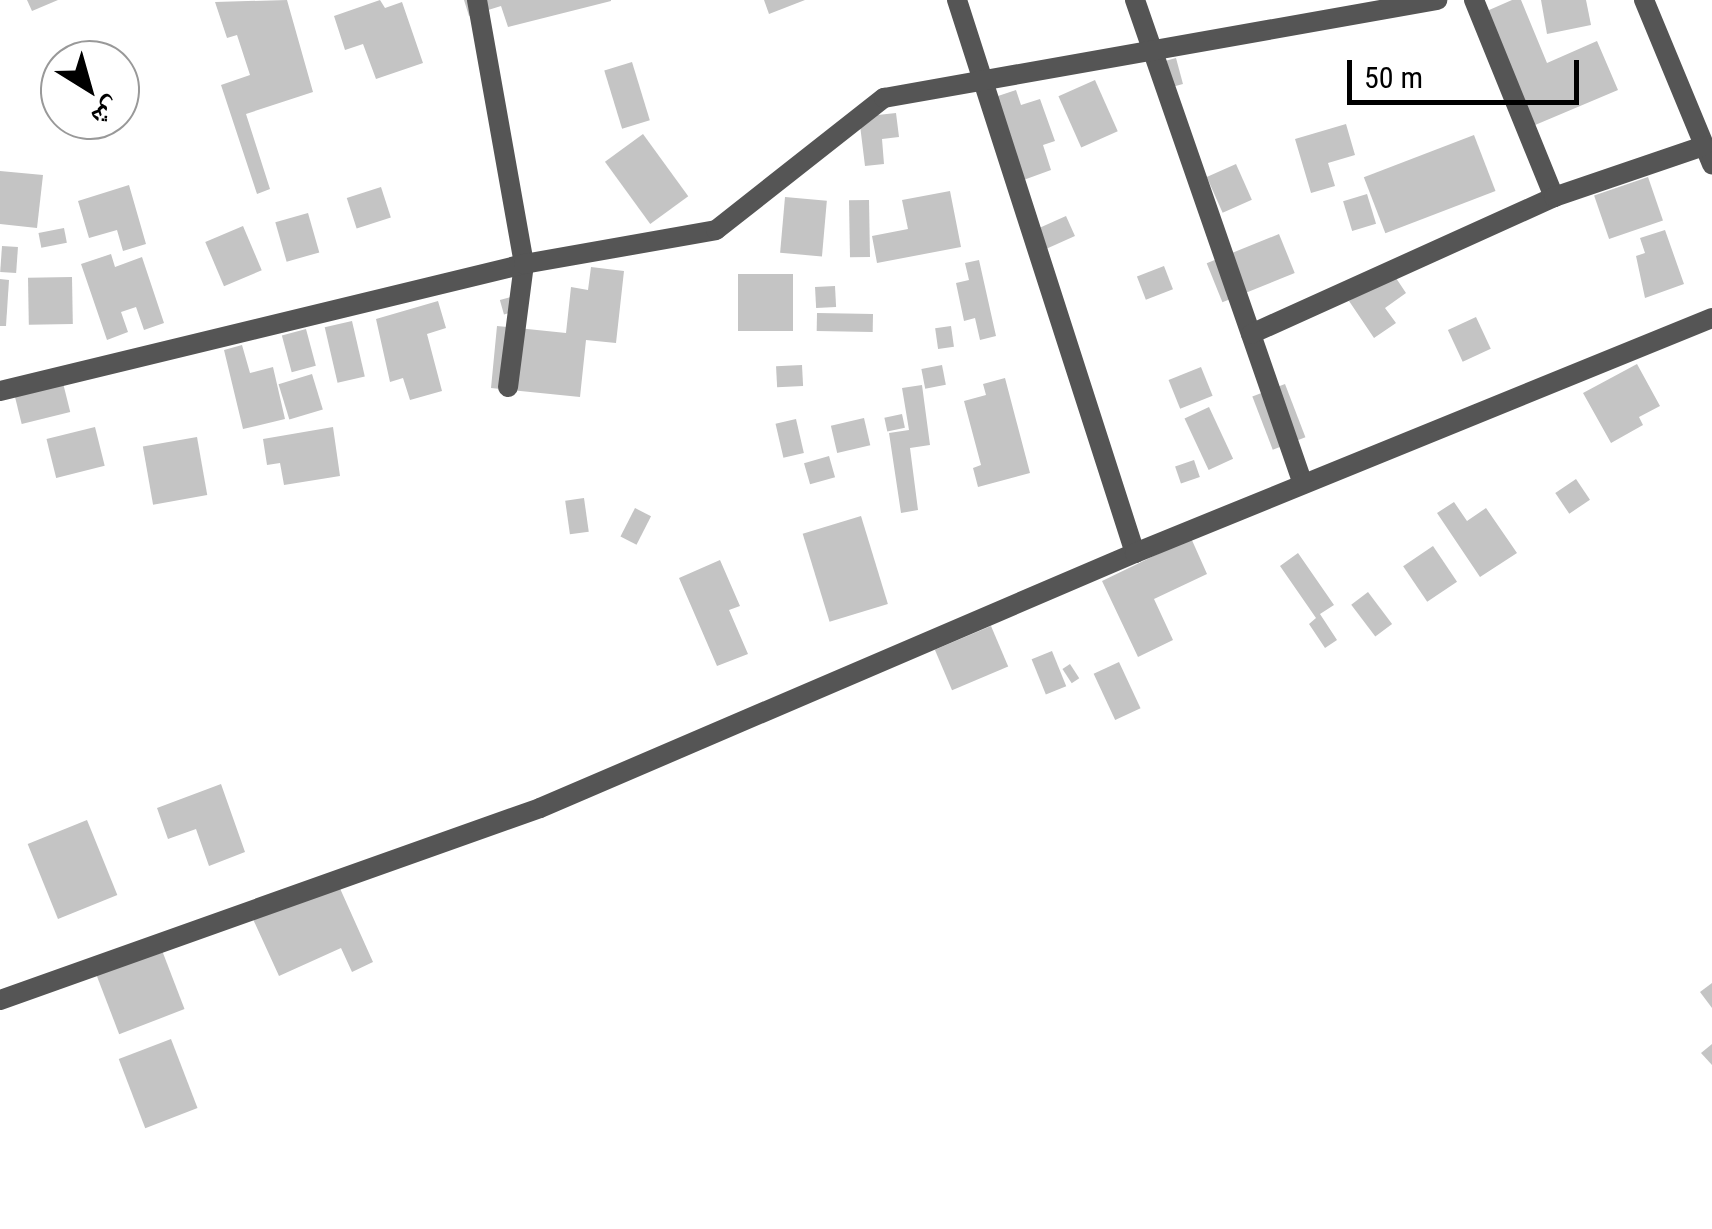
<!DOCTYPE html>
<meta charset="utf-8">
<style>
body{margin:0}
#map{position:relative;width:1712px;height:1229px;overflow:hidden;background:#fff;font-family:"Roboto Condensed","Noto Naskh Arabic",sans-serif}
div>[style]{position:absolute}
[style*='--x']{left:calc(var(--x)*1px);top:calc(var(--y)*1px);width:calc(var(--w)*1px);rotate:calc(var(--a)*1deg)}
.building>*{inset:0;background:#c4c4c4;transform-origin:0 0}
.street>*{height:20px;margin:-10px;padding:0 10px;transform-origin:10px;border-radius:10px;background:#555}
span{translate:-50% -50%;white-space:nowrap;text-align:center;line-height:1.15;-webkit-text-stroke:10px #fff;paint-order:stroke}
.north{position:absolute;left:40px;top:40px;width:100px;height:100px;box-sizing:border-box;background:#fff;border:2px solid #999;border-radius:50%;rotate:143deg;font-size:28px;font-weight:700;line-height:40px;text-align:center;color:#000}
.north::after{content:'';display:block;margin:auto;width:35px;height:45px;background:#000;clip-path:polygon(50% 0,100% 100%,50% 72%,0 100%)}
.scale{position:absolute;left:1347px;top:60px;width:232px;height:45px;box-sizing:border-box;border:5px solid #000;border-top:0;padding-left:12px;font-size:30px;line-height:35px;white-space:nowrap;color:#000;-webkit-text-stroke:8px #fff;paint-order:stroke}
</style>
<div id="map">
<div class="building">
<div style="clip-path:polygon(27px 0,58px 0,32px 11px)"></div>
<div style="clip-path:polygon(287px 0,313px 92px,246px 114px,270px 189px,257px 194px,221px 85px,250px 75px,237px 35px,227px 38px,215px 2px)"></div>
<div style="clip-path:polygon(380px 0,385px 8px,402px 2px,423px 63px,376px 79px,363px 44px,345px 50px,334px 16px)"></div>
<div style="clip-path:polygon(464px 0,611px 0,611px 1px,508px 27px,501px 6px,469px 16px)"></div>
<div style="clip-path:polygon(764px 0,805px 0,769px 14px)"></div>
<div style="clip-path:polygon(1512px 0,1521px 0,1547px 63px,1597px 41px,1618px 90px,1528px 128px,1480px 14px)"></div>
<div style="clip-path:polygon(1541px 0,1586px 0,1591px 25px,1547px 34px)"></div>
<div style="left:1176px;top:58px;width:27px;height:26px;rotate:75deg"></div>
<div style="left:632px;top:62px;width:61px;height:29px;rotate:73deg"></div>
<div style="left:1095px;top:80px;width:56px;height:40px;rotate:66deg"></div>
<div style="clip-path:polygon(1016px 90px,1021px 105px,1040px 99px,1055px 141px,1043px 145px,1051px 170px,1018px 182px,989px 99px)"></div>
<div style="clip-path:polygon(896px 113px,899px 137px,882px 139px,884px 164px,865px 166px,859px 117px)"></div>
<div style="clip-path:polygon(1346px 124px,1355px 155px,1328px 163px,1335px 186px,1311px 193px,1295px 139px)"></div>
<div style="left:643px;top:134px;width:77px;height:47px;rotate:54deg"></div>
<div style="left:1474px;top:135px;width:60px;height:118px;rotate:69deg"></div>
<div style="left:1236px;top:164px;width:39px;height:32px;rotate:66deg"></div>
<div style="clip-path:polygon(0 171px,43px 175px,37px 228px,0 224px)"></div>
<div style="left:1648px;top:177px;width:46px;height:57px;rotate:71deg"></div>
<div style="clip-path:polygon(129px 185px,146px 244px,123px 251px,117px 230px,89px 238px,78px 201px)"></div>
<div style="left:381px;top:187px;width:32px;height:36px;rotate:72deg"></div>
<div style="clip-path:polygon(950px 191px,961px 247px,877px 263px,872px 236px,908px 229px,902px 200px)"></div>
<div style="left:1367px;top:194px;width:31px;height:25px;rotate:73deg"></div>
<div style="left:785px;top:197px;width:42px;height:56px;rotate:5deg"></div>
<div style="left:869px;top:200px;width:57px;height:20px;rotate:89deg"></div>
<div style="left:308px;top:213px;width:41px;height:34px;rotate:74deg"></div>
<div style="left:1066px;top:216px;width:22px;height:44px;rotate:66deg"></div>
<div style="left:243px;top:226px;width:48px;height:41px;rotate:67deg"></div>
<div style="left:64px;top:228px;width:15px;height:26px;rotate:79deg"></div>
<div style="clip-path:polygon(1665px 230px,1684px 284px,1645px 298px,1636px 256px,1645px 253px,1640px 238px)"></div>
<div style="left:1279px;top:234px;width:42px;height:78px;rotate:68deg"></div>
<div style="left:2px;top:246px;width:16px;height:26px;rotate:4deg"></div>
<div style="clip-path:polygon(111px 254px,115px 267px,142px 257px,164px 323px,144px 330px,136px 307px,121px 312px,128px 332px,107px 340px,81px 264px)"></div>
<div style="clip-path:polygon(979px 260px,996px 336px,980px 340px,975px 318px,964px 321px,956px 283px,969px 280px,965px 263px)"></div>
<div style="left:1164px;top:266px;width:25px;height:29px;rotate:69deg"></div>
<div style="clip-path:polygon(591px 267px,624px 271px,616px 343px,586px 340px,580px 397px,491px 388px,497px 326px,566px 333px,571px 287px,588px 290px)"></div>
<div style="clip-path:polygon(1392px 272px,1406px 293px,1385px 308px,1396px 323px,1374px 338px,1349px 301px)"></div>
<div style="left:793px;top:274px;width:57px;height:55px;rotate:90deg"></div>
<div style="left:72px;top:277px;width:47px;height:44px;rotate:89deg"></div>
<div style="clip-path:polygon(0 279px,9px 280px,6px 326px,0 326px)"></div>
<div style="left:835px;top:286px;width:21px;height:20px;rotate:87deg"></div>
<div style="left:521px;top:294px;width:15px;height:22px;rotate:74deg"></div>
<div style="clip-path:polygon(438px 301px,446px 328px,427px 334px,442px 391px,410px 400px,403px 378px,390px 382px,376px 319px)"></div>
<div style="left:817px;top:313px;width:56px;height:18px;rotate:1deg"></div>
<div style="left:1476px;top:317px;width:35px;height:31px;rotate:65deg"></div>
<div style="left:352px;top:321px;width:57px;height:28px;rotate:77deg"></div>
<div style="left:951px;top:326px;width:21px;height:16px;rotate:82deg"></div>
<div style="left:306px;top:329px;width:38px;height:25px;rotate:75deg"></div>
<div style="clip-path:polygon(242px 345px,250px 373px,273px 367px,285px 419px,243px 429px,224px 350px)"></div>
<div style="clip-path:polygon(1637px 364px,1660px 406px,1639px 417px,1643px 425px,1611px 443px,1583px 393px)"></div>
<div style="left:802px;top:365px;width:21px;height:26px;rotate:87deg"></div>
<div style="left:942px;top:365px;width:20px;height:21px;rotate:79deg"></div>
<div style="left:1201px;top:367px;width:31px;height:35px;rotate:68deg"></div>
<div style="left:312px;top:374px;width:37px;height:35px;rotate:73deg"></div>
<div style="clip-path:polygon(1005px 378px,1030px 473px,978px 487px,973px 468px,981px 465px,964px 401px,986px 395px,983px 384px)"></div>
<div style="left:62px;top:379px;width:34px;height:50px;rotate:76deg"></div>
<div style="left:1285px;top:384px;width:57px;height:35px;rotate:69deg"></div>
<div style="clip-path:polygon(922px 385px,930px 445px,910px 448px,918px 510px,901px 513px,889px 433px,909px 430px,902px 388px)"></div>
<div style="left:1209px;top:407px;width:57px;height:27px;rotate:65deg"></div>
<div style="left:902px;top:414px;width:14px;height:18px;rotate:78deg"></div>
<div style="left:864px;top:418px;width:28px;height:34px;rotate:77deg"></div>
<div style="left:796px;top:419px;width:35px;height:21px;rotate:77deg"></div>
<div style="left:95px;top:427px;width:40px;height:50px;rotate:76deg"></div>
<div style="clip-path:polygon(333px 427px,340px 476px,284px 485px,280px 463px,267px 465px,263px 439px)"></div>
<div style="left:197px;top:437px;width:59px;height:55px;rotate:80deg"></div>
<div style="left:829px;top:456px;width:22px;height:26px;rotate:74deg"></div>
<div style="left:1194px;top:460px;width:18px;height:20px;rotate:71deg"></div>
<div style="left:1576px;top:479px;width:25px;height:25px;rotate:56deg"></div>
<div style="left:584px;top:498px;width:34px;height:19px;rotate:82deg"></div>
<div style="clip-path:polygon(1454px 502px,1467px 521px,1486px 508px,1517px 553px,1480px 577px,1437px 513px)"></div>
<div style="left:635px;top:508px;width:18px;height:32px;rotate:27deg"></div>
<div style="left:861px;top:516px;width:92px;height:61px;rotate:73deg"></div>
<div style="clip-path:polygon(1191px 538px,1207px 574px,1154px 599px,1173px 640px,1138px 657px,1102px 581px)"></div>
<div style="left:1433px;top:546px;width:43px;height:36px;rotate:56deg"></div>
<div style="clip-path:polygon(1298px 553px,1334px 605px,1320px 614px,1337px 640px,1325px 648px,1309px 624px,1316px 618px,1280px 566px)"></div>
<div style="clip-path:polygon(720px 560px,740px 606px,729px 610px,748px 654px,717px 666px,679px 578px)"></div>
<div style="left:1368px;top:592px;width:40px;height:21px;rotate:53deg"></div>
<div style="left:991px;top:626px;width:44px;height:61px;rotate:67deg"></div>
<div style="left:1052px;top:651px;width:38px;height:22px;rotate:68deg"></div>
<div style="left:1119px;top:662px;width:51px;height:28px;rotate:65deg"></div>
<div style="left:1070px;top:664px;width:17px;height:9px;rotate:57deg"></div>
<div style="clip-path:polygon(221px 784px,245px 852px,209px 866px,196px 829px,168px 839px,157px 808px)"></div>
<div style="left:87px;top:820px;width:81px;height:64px;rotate:68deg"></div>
<div style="clip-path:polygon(338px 884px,373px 962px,352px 972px,341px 948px,279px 976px,252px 917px)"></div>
<div style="left:158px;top:940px;width:74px;height:70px;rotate:69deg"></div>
<div style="clip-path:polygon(1712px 983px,1712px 1008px,1700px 992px)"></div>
<div style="left:171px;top:1039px;width:74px;height:56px;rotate:69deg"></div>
<div style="clip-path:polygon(1712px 1044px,1712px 1065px,1701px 1053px)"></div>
</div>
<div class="street">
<div style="--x:477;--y:0;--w:268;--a:79.9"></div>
<div style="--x:524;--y:264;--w:124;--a:97.4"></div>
<div style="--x:957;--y:0;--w:581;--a:72.16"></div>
<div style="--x:1135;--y:0;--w:512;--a:70.86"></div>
<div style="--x:1474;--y:0;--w:213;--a:67.9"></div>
<div style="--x:1644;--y:0;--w:178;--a:67.5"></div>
<div style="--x:1251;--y:334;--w:333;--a:-24.3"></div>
<div style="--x:1554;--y:197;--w:158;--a:-18.8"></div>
<div style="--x:0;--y:391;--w:539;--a:-13.62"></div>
<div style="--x:524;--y:264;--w:195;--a:-10"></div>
<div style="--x:716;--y:230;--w:214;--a:-38.2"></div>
<div style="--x:884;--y:98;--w:562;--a:-10.05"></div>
<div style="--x:0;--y:1000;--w:573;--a:-19.57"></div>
<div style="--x:540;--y:808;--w:647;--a:-23.2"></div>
<div style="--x:1135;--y:553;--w:623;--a:-22.16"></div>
</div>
<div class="north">ش</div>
<div class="scale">50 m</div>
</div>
